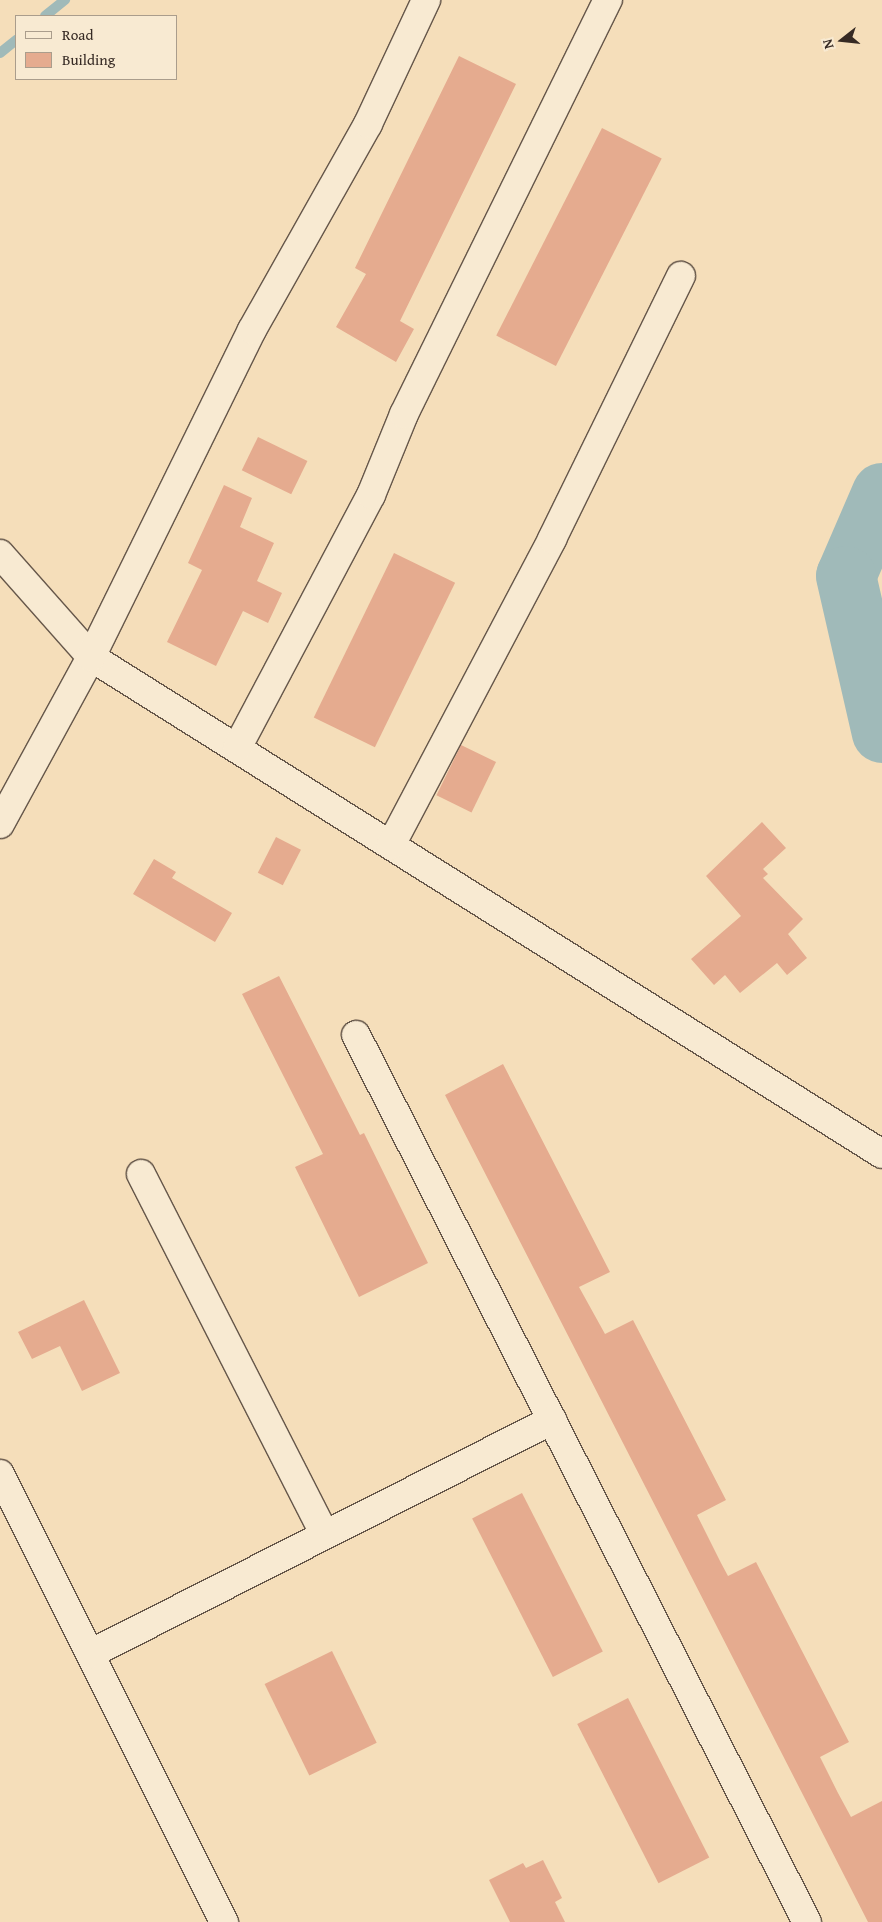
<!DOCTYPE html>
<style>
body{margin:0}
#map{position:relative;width:882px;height:1922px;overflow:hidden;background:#f5deba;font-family:"Gentium Book Plus",serif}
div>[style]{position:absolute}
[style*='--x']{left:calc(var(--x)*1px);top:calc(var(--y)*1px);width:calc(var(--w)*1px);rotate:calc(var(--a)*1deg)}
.stream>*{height:10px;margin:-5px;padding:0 5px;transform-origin:5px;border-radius:5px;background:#a0bab9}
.river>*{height:60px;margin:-30px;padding:0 30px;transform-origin:30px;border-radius:30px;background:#a0bab9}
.building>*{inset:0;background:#e5ab8f;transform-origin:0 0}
.roads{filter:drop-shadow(1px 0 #66574a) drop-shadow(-1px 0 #66574a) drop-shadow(0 1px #66574a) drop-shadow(0 -1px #66574a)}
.minor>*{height:28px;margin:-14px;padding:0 14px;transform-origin:14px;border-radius:14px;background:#f8ead2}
span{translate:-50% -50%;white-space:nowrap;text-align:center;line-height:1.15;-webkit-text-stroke:4px #f8ead2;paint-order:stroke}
.legend{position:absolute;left:15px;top:15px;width:162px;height:65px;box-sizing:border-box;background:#f8ead2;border:1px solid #aa9d8c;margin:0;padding:6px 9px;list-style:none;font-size:15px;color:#362a24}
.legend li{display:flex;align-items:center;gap:10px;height:25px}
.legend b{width:25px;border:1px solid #aa9d8c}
.north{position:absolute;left:817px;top:15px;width:50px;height:50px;-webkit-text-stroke:4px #f8ead2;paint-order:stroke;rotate:254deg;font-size:14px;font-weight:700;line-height:20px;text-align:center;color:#362a24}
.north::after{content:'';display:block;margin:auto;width:18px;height:22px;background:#362a24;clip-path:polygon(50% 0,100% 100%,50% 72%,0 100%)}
</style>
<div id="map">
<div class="stream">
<div style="--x:45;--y:16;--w:26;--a:-39"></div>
<div style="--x:0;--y:53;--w:21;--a:-39"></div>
</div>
<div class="river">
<div style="--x:882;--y:493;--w:90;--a:113.4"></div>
<div style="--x:846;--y:576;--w:161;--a:77.1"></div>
</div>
<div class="building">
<div style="clip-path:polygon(459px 56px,516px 84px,400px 321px,414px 329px,396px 362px,336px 327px,366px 274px,355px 268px)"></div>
<div style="left:602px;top:128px;width:67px;height:233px;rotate:27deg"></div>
<div style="left:258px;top:437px;width:55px;height:37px;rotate:26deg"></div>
<div style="clip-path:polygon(224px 485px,252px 498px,240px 527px,274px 543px,257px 581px,282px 593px,268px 623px,243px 611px,216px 666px,167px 642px,202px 570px,188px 563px)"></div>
<div style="left:394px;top:553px;width:68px;height:183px;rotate:26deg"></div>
<div style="left:461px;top:745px;width:39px;height:56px;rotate:26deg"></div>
<div style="clip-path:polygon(762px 822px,786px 848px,763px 869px,768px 874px,763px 878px,803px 919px,788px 934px,807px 958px,787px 975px,777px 963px,740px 993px,725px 975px,714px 985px,691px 959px,741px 916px,706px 876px)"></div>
<div style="left:276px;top:837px;width:28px;height:40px;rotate:27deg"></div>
<div style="clip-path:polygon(154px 859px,176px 872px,172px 878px,232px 913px,215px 942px,133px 894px)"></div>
<div style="clip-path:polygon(279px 976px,360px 1135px,364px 1133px,428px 1263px,359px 1297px,295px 1167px,323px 1154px,242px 994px)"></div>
<div style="clip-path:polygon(503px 1064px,610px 1272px,579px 1287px,605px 1334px,633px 1320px,726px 1500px,697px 1515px,721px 1563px,728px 1576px,756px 1562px,849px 1742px,820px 1757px,838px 1793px,851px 1817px,882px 1801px,882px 1922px,868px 1922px,445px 1095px)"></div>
<div style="clip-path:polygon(84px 1300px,120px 1373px,82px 1391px,60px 1346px,32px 1359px,18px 1332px)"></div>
<div style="left:522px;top:1493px;width:178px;height:56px;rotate:63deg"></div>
<div style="left:332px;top:1651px;width:102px;height:75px;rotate:64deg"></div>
<div style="left:628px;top:1698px;width:179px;height:57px;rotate:63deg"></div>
<div style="clip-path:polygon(543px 1860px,562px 1898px,555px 1902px,565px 1922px,510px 1922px,489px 1880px,523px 1863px,526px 1868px)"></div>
</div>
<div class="roads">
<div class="minor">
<div style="--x:0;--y:554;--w:137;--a:48.5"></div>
<div style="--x:91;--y:657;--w:934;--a:32.14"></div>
<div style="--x:237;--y:748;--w:286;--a:-62.1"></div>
<div style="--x:371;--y:495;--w:87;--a:-67.8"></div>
<div style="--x:404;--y:414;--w:462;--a:-63.8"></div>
<div style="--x:0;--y:824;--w:190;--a:-61.4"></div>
<div style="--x:91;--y:657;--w:364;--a:-63.8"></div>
<div style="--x:252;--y:330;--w:236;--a:-60.6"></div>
<div style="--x:368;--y:124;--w:137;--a:-64.9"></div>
<div style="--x:391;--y:845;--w:346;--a:-62.2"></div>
<div style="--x:552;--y:539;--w:293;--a:-63.9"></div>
<div style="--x:356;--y:1035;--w:995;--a:63.05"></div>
<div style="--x:141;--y:1174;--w:403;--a:63"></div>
<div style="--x:0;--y:1474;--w:501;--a:63.43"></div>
<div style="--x:90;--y:1654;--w:518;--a:-26.86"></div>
</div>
</div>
<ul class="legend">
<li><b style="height:6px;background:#f8ead2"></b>Road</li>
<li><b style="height:14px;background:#e5ab8f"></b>Building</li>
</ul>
<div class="north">N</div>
</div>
